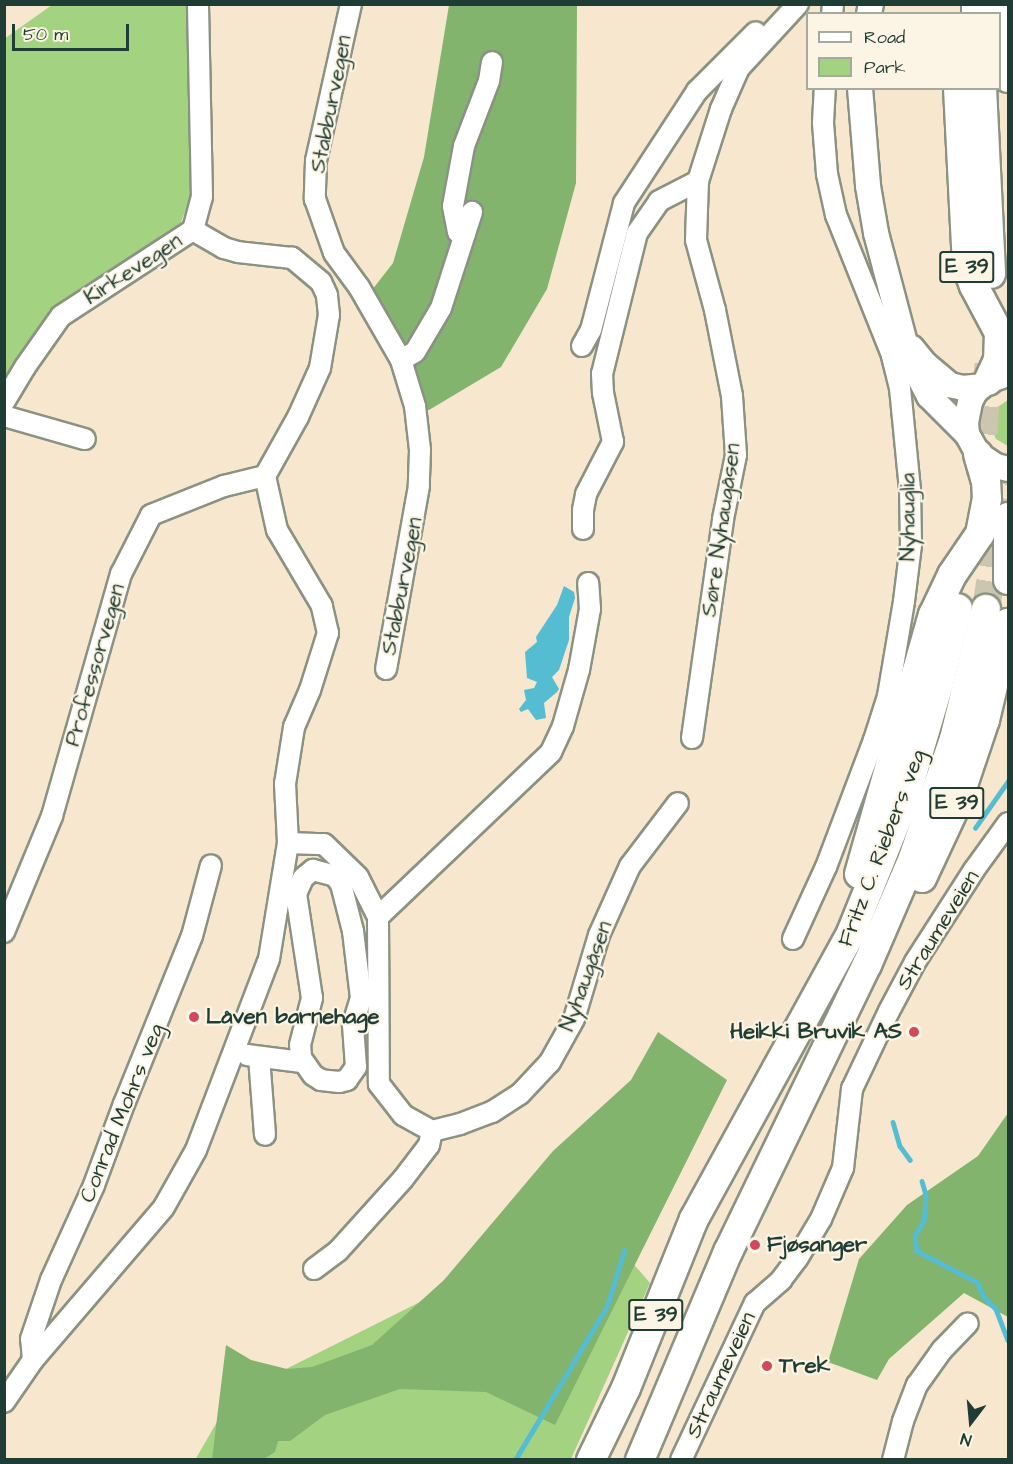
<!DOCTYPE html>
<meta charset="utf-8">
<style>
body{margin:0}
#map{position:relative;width:1013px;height:1464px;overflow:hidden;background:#f7e7ce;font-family:"Architects Daughter",sans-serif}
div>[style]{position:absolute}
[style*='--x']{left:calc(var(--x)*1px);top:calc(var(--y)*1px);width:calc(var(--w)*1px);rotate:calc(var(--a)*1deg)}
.green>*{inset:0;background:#a3d280}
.forest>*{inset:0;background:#82b46e}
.water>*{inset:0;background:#54bdd1}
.stream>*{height:4.5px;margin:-2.25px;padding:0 2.25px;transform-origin:2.25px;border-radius:2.25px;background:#54bdd1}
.highway-tunnel>*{height:28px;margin-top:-14px;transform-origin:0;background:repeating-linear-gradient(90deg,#ccc5af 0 28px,transparent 0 42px)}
.roads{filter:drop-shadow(2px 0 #8b9281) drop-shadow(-2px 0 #8b9281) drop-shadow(0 2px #8b9281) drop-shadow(0 -2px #8b9281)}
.minor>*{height:20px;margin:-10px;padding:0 10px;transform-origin:10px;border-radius:10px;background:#fff}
.major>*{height:24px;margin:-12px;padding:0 12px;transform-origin:12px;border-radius:12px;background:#fff}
.highway>*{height:28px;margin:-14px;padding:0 14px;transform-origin:14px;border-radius:14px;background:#fff}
.dots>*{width:16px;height:16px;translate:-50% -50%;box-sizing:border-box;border:3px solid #fcf5e5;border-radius:50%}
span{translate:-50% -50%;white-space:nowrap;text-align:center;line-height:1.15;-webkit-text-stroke:4.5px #fcf5e5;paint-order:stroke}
.shield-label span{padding:2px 4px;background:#fcf5e5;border:2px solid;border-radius:4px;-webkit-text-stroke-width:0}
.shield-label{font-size:21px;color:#1f3d34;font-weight:700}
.street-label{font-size:22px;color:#1f3d34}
.poi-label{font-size:22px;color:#1f3d34;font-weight:700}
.left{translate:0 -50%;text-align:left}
.right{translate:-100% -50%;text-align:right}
.frame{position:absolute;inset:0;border:6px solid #1f3d34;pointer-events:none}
.legend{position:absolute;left:806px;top:12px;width:195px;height:78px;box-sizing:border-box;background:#fcf5e5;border:2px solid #a4ab9e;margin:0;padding:8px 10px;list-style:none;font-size:18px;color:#1f3d34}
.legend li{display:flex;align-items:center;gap:12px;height:30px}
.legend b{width:30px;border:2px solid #a4ab9e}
.north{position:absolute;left:941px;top:1392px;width:60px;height:60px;-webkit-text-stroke:4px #fcf5e5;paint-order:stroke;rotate:196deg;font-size:16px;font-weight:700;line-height:24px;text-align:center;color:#1f3d34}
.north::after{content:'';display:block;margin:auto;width:21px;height:27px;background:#1f3d34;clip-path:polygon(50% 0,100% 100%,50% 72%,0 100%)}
.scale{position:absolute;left:12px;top:24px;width:117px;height:27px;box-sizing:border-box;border:3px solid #1f3d34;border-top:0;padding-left:8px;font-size:18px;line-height:21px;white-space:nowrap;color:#1f3d34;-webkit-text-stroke:4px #fcf5e5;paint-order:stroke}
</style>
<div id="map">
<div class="green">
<div style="clip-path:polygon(52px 5px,189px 5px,195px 183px,179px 228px,108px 271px,58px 310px,4px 398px,4px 39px)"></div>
<div style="clip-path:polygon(1008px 400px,1008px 446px,996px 439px,990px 425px,993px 410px)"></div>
<div style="clip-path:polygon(592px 1216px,650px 1283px,571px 1459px,195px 1460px,232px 1396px)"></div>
</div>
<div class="forest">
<div style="clip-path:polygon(449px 5px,577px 5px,576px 183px,547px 289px,501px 367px,429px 410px,412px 403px,396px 365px,358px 308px,393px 263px,424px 157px)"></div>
<div style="clip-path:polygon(658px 1032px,727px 1080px,555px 1425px,486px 1392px,400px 1389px,325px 1415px,290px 1441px,278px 1441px,275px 1452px,264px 1459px,212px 1459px,226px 1345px,251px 1360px,287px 1369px,312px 1367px,372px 1345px,444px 1280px,553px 1151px,631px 1080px)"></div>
<div style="clip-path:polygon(1008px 1113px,1008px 1317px,964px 1293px,889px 1359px,877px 1380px,828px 1362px,859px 1259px,907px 1205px,978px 1156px)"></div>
</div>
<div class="water">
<div style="clip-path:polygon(564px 586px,574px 592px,575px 598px,569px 617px,569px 640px,559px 670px,552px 677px,559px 689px,557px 692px,544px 703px,546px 718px,536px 720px,528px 709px,521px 712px,519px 709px,526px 700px,524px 690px,534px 688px,537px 682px,527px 678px,525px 652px,537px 642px,536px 637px,557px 605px)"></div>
</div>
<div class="stream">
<div style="--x:975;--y:828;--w:57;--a:-54.9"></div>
<div style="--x:893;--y:1122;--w:25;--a:74"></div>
<div style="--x:900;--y:1146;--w:17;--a:54"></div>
<div style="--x:922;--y:1181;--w:15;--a:74"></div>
<div style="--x:926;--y:1195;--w:26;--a:94"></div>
<div style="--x:924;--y:1221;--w:17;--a:121"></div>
<div style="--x:915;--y:1236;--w:15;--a:82"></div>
<div style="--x:917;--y:1251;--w:68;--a:27.3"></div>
<div style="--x:977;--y:1282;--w:17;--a:65"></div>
<div style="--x:984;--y:1297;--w:17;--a:45"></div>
<div style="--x:996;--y:1309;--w:33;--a:69"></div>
<div style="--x:515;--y:1460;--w:179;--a:-59.1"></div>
<div style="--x:607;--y:1306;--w:58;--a:-72.8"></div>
</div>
<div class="highway-tunnel">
<div style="--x:980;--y:476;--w:116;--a:-85.6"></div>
<div style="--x:986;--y:609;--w:143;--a:-81.1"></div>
</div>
<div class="roads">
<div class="minor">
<div style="--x:351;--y:4;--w:161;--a:102.6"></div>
<div style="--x:316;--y:161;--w:38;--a:92"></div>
<div style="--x:315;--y:199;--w:57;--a:70.6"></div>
<div style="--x:334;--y:253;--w:42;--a:53.7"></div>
<div style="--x:359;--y:287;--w:84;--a:60.1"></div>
<div style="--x:401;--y:360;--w:48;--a:73.1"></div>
<div style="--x:415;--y:406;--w:44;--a:83.5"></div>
<div style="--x:420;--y:450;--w:36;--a:92"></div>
<div style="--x:419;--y:486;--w:186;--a:100.2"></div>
<div style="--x:832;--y:14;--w:10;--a:-84"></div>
<div style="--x:465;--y:234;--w:7;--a:-164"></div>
<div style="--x:458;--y:232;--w:26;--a:-101"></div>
<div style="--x:453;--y:206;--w:61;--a:-79.6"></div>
<div style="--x:464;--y:146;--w:70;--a:-69"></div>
<div style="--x:489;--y:81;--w:19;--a:-81"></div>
<div style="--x:582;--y:346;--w:18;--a:-61"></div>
<div style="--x:591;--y:330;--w:131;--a:-75.4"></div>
<div style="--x:624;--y:203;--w:134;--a:-56.9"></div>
<div style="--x:697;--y:91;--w:83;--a:-45"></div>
<div style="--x:401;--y:360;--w:16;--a:-30"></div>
<div style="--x:415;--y:352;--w:51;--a:-59.4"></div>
<div style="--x:441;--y:308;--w:101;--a:-72.1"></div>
<div style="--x:4;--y:402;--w:41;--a:-59"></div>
<div style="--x:25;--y:367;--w:62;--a:-54.8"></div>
<div style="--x:61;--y:316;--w:158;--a:-33.1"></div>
<div style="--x:193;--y:230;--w:34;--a:-75"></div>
<div style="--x:202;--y:197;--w:193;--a:-91.2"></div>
<div style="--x:4;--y:416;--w:84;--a:15.9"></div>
<div style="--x:583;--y:529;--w:19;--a:-90"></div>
<div style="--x:583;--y:510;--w:16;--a:-79"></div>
<div style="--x:586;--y:494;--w:59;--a:-62.6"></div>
<div style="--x:613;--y:442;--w:50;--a:-101.5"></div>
<div style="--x:603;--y:393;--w:19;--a:-93"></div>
<div style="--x:602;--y:374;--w:145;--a:-76.1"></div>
<div style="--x:637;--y:233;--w:39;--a:-55"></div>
<div style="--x:659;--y:201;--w:44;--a:-27.1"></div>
<div style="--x:692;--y:738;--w:221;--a:-81.9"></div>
<div style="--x:723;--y:519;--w:65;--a:-78.5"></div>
<div style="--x:736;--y:455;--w:59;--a:-93.9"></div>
<div style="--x:732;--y:396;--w:88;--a:-101.2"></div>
<div style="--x:715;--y:310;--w:73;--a:-105.2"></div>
<div style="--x:696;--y:240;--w:59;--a:-88.1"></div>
<div style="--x:698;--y:181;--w:76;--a:-72.3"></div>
<div style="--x:721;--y:109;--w:45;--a:-66.3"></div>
<div style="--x:739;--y:68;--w:87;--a:-47.3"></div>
<div style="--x:288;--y:843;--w:36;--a:2"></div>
<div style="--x:324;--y:844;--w:47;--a:44.1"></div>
<div style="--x:358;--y:877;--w:45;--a:63.4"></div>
<div style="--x:378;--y:917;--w:167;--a:89.7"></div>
<div style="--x:379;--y:1084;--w:39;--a:52"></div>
<div style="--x:403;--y:1115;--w:33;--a:29"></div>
<div style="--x:432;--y:1131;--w:29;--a:-14"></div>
<div style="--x:460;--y:1124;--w:34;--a:-21"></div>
<div style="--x:492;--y:1112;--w:33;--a:-33"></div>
<div style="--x:520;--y:1094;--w:44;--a:-46.8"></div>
<div style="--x:550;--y:1062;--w:49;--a:-60.8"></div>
<div style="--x:574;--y:1019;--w:88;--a:-73.4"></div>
<div style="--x:599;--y:935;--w:76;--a:-65.8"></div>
<div style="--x:630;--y:866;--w:79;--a:-52.7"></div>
<div style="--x:313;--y:870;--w:23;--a:15"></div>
<div style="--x:335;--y:876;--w:10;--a:53"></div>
<div style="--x:341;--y:884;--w:49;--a:75.7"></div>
<div style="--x:353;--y:931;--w:67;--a:83.2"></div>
<div style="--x:361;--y:998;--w:28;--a:107"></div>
<div style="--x:353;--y:1025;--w:42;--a:85.9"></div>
<div style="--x:356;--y:1067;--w:16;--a:125"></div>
<div style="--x:347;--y:1080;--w:8;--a:166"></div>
<div style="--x:339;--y:1082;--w:18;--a:-174"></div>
<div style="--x:321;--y:1080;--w:9;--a:-148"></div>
<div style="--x:313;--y:1075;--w:21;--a:-125"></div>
<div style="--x:301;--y:1058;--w:13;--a:-94"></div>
<div style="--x:300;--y:1045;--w:49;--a:-75.7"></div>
<div style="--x:312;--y:998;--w:105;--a:-98.7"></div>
<div style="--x:296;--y:894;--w:17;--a:-66"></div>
<div style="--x:303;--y:878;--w:13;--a:-39"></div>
<div style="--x:378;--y:917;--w:239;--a:-43.6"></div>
<div style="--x:551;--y:752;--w:29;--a:-65"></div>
<div style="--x:563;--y:726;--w:58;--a:-74.1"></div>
<div style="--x:579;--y:670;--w:62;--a:-79.8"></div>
<div style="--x:590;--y:609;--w:26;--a:-94"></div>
<div style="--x:4;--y:932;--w:126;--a:-67.5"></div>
<div style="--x:52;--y:816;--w:252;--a:-74.1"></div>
<div style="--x:121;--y:574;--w:66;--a:-63"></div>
<div style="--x:151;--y:515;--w:79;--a:-21.7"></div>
<div style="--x:224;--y:486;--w:42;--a:-13.7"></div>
<div style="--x:793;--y:939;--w:79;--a:-65.4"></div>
<div style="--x:826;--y:867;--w:136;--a:-69.3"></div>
<div style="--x:874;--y:740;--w:46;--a:-72.3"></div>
<div style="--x:888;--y:696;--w:96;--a:-80.4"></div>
<div style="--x:904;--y:601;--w:56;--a:-82.9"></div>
<div style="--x:911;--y:545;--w:55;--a:-91"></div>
<div style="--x:910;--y:490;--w:102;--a:-95.6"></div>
<div style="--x:900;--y:388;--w:34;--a:-104"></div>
<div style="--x:892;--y:355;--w:151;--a:-111.8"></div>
<div style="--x:836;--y:215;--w:42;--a:-102.4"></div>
<div style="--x:827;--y:174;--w:51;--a:-94.5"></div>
<div style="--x:823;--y:123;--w:35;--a:-87"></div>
<div style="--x:247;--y:1055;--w:55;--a:7.3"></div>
<div style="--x:259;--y:1057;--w:78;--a:85.6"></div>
<div style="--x:314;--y:1269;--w:30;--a:-37"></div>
<div style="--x:338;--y:1251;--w:97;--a:-47.9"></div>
<div style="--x:403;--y:1179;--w:43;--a:-52.6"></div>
<div style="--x:429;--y:1145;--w:14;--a:-78"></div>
<div style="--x:33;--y:1360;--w:21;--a:-95"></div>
<div style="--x:31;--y:1339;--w:62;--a:-71.3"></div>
<div style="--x:51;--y:1280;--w:104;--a:-65.6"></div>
<div style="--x:94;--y:1185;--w:86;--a:-69.7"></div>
<div style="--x:124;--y:1104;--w:181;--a:-68"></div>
<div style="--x:192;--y:936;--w:73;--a:-75"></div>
<div style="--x:4;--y:1402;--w:51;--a:-55.4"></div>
<div style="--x:33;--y:1360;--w:201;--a:-49.4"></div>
<div style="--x:164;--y:1207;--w:65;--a:-60.7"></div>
<div style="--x:196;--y:1150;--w:204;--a:-69.1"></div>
<div style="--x:269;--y:959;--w:118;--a:-80.7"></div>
<div style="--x:288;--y:843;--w:59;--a:-92.9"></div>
<div style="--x:285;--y:784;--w:58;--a:-81"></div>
<div style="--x:294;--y:727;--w:40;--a:-66.6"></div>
<div style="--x:310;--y:690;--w:60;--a:-72.5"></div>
<div style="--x:328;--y:633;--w:28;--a:-103"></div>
<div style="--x:322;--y:606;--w:88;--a:-120.6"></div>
<div style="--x:277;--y:530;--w:55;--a:-102.5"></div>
<div style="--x:265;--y:476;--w:68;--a:-60.8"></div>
<div style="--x:298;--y:417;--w:54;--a:-65.8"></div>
<div style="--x:320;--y:368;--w:54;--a:-80.4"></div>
<div style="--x:329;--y:315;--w:20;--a:-96"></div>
<div style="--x:327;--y:295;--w:14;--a:-115"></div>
<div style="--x:321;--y:282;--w:38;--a:-140"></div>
<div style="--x:292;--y:258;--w:54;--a:-173.7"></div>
<div style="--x:238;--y:252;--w:15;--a:-164"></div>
<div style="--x:224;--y:248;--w:36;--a:-150"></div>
<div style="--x:681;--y:1460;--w:174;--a:-64.8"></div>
<div style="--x:755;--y:1303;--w:35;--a:-41"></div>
<div style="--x:781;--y:1280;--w:26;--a:-53"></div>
<div style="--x:797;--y:1259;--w:47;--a:-59"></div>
<div style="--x:821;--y:1219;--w:56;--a:-66.7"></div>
<div style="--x:843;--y:1168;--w:80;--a:-83.5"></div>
<div style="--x:852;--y:1089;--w:86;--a:-64.6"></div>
<div style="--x:889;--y:1011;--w:55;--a:-62"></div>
<div style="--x:915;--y:962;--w:109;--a:-57.3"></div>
<div style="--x:974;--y:870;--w:58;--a:-54.1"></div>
<div style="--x:893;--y:1460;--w:40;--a:-75.6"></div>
<div style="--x:903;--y:1421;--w:39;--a:-69"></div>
<div style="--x:917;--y:1385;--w:43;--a:-54.5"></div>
<div style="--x:942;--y:1350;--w:37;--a:-46"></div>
</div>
<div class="major">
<div style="--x:869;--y:14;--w:10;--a:-79"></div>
<div style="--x:860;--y:88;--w:98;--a:85.3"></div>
<div style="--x:868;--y:186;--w:48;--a:80.3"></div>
<div style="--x:876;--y:233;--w:129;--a:75.2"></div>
<div style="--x:909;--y:358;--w:43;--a:62.2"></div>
<div style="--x:929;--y:396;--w:54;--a:45"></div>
<div style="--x:912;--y:348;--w:21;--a:51"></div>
<div style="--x:925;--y:364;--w:33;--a:40"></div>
<div style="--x:950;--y:385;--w:13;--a:13"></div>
<div style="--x:963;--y:388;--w:18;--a:-6"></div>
<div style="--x:1008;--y:374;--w:21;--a:161"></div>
<div style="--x:988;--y:381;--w:17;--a:140"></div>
<div style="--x:975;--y:392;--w:11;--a:117"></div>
<div style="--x:970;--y:402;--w:21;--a:101"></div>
<div style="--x:966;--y:423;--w:11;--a:85"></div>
<div style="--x:967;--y:434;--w:23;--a:61"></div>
<div style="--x:978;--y:454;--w:22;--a:34"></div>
<div style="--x:996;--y:466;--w:12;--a:14"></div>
</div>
<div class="highway">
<div style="--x:976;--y:4;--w:10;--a:90"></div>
<div style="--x:1003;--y:4;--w:74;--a:86.1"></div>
<div style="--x:958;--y:88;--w:179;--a:87.1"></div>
<div style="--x:967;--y:267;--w:20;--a:70"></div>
<div style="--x:974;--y:286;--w:53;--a:62"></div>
<div style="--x:999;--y:333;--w:27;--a:92"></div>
<div style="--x:998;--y:360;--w:23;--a:115"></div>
<div style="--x:982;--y:88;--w:186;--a:87.2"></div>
<div style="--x:1008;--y:517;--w:63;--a:90"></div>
<div style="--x:859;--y:874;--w:269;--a:-74.1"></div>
<div style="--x:933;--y:615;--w:44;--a:-64.6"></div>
<div style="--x:952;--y:575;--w:50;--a:-55.7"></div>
<div style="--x:980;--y:534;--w:36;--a:-79"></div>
<div style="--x:987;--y:499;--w:17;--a:-93"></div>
<div style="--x:986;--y:482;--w:29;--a:-106"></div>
<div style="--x:922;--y:878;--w:83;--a:-65"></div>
<div style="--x:957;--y:803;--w:88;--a:-71.4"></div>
<div style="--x:985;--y:720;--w:100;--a:-76.7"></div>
<div style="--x:591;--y:1460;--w:80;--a:-64.1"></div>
<div style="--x:626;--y:1388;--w:182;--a:-68.1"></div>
<div style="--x:694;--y:1219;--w:326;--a:-61.2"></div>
<div style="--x:851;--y:933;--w:141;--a:-68"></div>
<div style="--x:904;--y:802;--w:123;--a:-73.5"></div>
<div style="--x:939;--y:684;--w:78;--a:-76"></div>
<div style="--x:640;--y:1460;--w:226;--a:-67.1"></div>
<div style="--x:728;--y:1252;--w:319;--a:-64.2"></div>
<div style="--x:867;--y:965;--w:116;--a:-66.7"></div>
<div style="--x:913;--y:858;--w:126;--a:-71"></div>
<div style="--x:954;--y:739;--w:134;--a:-76.2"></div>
</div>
</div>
<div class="dots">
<div style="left:194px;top:1017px;background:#d1495b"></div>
<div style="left:914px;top:1032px;background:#d1495b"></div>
<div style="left:755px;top:1245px;background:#d1495b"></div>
<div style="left:767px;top:1366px;background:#d1495b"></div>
</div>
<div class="shield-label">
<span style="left:967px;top:267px">E 39</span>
<span style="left:957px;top:803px">E 39</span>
<span style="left:656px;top:1315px">E 39</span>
</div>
<div class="street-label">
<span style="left:331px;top:104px;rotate:-79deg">Stabburvegen</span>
<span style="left:133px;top:269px;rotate:-33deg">Kirkevegen</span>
<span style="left:908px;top:517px;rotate:-90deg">Nyhauglia</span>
<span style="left:721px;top:530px;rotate:-82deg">Søre Nyhaugåsen</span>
<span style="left:402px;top:586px;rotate:-79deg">Stabburvegen</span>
<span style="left:95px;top:665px;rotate:-74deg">Professorvegen</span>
<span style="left:882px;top:848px;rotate:-69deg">Fritz C. Riebers veg</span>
<span style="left:938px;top:930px;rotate:-58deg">Straumeveien</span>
<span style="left:586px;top:976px;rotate:-70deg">Nyhaugåsen</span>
<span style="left:122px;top:1113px;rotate:-68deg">Conrad Mohrs veg</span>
<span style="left:721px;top:1375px;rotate:-65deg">Straumeveien</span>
</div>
<div class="poi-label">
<span class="left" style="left:206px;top:1017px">Låven barnehage</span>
<span class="right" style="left:902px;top:1032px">Heikki Bruvik AS</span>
<span class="left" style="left:767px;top:1245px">Fjøsanger</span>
<span class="left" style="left:779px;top:1366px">Trek</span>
</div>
<div class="frame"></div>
<ul class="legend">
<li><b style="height:8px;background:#fff"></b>Road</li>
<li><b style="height:16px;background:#a3d280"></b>Park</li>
</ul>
<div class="north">N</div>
<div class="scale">50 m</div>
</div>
